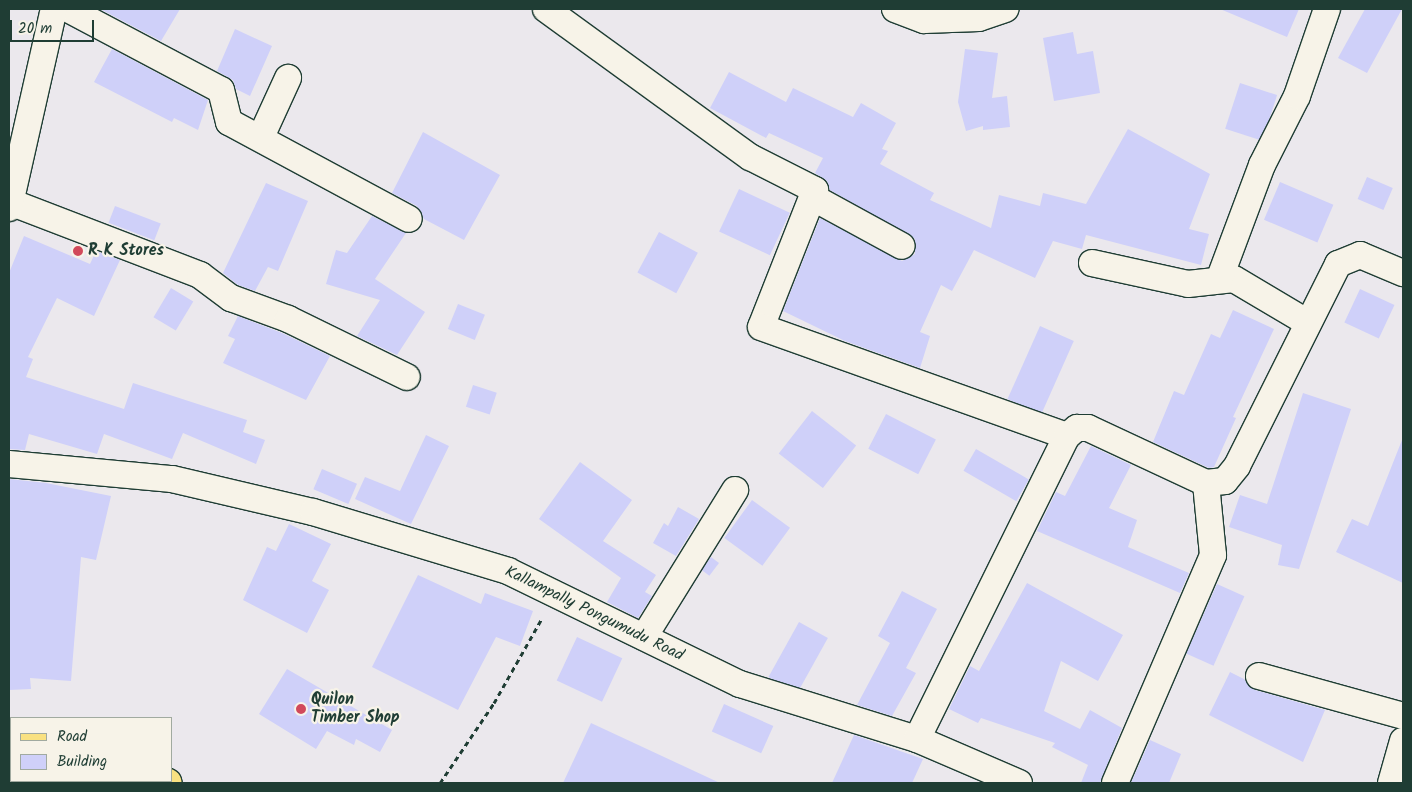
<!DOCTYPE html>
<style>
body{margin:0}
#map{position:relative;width:1412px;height:792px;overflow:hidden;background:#ebe8ed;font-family:Kalam,sans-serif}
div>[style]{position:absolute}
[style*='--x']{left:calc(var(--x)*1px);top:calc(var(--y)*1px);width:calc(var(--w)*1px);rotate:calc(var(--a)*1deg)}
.building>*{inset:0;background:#cfd0f9;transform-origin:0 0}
.path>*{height:3px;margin-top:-1.5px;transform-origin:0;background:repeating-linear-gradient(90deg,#1f3d34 0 5px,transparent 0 9px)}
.roads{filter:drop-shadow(1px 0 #1f3d34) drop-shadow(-1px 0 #1f3d34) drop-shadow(0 1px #1f3d34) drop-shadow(0 -1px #1f3d34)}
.minor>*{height:26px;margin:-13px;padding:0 13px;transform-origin:13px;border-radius:13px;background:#f7f3e8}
.primary>*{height:28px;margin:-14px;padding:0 14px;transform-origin:14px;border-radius:14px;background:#f9e181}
.dots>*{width:14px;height:14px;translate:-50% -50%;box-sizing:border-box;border:2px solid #f7f3e8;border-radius:50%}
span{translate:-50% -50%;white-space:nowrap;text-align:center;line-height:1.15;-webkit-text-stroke:4.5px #f7f3e8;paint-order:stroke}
.poi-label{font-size:16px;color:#1f3d34;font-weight:700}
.left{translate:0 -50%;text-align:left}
.street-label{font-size:16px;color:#1f3d34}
.frame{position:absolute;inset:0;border:10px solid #1f3d34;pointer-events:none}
.legend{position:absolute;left:10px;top:717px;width:162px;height:65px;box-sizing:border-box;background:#f7f3e8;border:1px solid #a1aaa0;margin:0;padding:6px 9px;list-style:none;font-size:15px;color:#1f3d34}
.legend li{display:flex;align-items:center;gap:10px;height:25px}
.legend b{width:25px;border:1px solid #a1aaa0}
.scale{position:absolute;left:10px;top:20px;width:84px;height:22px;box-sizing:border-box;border:2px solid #1f3d34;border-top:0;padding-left:6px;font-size:15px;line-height:18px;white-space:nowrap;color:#1f3d34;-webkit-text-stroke:4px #f7f3e8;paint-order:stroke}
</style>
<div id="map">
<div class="building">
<div style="clip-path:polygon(100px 9px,180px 9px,161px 41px)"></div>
<div style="clip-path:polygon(1220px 9px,1299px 9px,1287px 37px)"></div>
<div style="clip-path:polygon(1365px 9px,1402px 9px,1367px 73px,1338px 58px)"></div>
<div style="clip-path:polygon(235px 29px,272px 46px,250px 96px,236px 89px,233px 80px,217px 71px)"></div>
<div style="clip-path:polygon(1073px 32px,1077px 54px,1093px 51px,1100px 93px,1054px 101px,1043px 38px)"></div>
<div style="clip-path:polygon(112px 49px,208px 100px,198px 130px,174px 118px,172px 122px,94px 82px)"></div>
<div style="clip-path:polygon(965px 49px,998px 53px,992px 98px,1007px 96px,1010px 127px,983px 130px,983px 126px,966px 131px,958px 102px)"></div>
<div style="clip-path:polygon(729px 72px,786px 102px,793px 88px,853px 117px,861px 103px,896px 123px,882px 149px,888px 151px,880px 164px,934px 193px,930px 200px,991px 228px,999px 195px,1040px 206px,1043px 193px,1086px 204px,1128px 129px,1210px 174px,1189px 229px,1209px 234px,1201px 265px,1086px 235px,1082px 249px,1053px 241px,1035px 278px,974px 250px,952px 291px,941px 285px,920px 332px,930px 336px,920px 368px,845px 341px,783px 311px,820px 218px,902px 261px,915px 254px,915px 239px,830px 190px,827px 181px,815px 173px,823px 158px,769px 133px,766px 138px,710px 108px)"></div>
<div style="left:1240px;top:83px;width:39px;height:48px;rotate:18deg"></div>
<div style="clip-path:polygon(423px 132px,500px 175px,464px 240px,424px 219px,417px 206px,392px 193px)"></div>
<div style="left:1367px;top:177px;width:28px;height:24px;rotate:23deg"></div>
<div style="left:1280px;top:182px;width:58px;height:41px;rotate:23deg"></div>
<div style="clip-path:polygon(266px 183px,308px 201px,278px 271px,268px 267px,255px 291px,238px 285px,223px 273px)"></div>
<div style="left:739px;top:189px;width:56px;height:47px;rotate:25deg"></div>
<div style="left:115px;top:206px;width:49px;height:18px;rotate:21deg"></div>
<div style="clip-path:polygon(372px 216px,406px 233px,375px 279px,425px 312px,397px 355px,357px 336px,380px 300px,326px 284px,336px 250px,347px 253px)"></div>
<div style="left:659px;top:232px;width:44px;height:46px;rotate:28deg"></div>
<div style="clip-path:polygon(24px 236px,90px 264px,96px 251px,120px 260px,94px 316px,57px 298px,28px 357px,33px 359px,26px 377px,124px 409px,133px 383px,247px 420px,243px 432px,265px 440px,256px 464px,183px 433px,172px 459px,104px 434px,97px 454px,29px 434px,25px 450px,9px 449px,9px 273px)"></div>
<div style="left:171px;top:288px;width:26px;height:34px;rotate:31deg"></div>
<div style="left:1360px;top:289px;width:38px;height:37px;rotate:25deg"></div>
<div style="left:458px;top:304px;width:29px;height:27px;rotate:22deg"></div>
<div style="clip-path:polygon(1233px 310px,1274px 329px,1233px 417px,1236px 418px,1214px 467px,1209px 468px,1153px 442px,1174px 391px,1184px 395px,1211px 334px,1220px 338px)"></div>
<div style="clip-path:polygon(238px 316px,282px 333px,330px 356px,306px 400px,223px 363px,235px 339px,228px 336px)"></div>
<div style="left:1040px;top:326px;width:37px;height:80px;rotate:24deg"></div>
<div style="left:473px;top:385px;width:25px;height:23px;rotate:18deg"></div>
<div style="clip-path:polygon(1303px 393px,1351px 409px,1299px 569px,1278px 565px,1282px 545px,1229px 527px,1240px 495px,1267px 504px)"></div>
<div style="left:812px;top:411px;width:56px;height:54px;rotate:38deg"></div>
<div style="left:886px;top:414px;width:56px;height:39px;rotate:27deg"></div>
<div style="clip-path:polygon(426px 435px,449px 446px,411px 524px,355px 499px,365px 477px,400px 491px)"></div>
<div style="clip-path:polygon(1402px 440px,1403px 440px,1403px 583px,1336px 552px,1352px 519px,1368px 526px)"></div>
<div style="clip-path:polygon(1091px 446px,1131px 465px,1109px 508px,1137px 520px,1128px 547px,1189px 573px,1180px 593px,1037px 531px,1056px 492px,1065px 496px)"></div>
<div style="left:976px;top:449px;width:61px;height:25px;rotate:30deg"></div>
<div style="clip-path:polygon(580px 462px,632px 500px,603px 541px,656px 575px,645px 592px,652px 596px,638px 618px,607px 602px,621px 578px,539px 519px)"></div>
<div style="left:322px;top:469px;width:38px;height:22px;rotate:23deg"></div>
<div style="clip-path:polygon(9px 479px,46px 483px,111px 496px,96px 560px,81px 557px,71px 681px,30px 678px,31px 689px,9px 690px)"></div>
<div style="left:752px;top:500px;width:47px;height:47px;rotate:36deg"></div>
<div style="clip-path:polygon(678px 507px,699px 519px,676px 556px,653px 543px,664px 523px,668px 526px)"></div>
<div style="clip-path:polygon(289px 524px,331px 544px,312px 581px,329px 590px,307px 633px,243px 600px,267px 547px,276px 551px)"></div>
<div style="left:711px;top:557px;width:10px;height:16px;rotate:37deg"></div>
<div style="clip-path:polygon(418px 575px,481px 604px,485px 593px,533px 611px,520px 646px,496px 637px,458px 710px,372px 667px)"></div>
<div style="clip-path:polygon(1027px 583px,1123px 635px,1098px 681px,1061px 661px,1044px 711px,1080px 729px,1090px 710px,1122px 728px,1100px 783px,1081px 783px,1088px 765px,1052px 747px,1055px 743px,981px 718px,978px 723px,949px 709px,970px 666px,979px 671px)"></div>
<div style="left:1217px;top:584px;width:30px;height:76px;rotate:24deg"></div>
<div style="clip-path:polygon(902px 591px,937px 609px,906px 668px,916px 673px,892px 716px,857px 705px,890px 643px,878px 636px)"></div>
<div style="left:799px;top:622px;width:33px;height:63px;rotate:29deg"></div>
<div style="left:577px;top:637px;width:50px;height:48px;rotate:25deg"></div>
<div style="clip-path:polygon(287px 669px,392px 730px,380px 752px,356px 739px,354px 745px,327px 731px,316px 749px,259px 714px)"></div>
<div style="clip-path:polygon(1230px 672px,1244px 679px,1255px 690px,1325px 710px,1303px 762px,1209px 715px)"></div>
<div style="left:724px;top:704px;width:54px;height:30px;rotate:24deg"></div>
<div style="clip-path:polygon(591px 723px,720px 783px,563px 783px)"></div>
<div style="clip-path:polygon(854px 735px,923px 759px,912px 783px,832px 783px)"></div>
<div style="clip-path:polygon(1150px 740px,1181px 754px,1169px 783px,1131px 783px)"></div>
</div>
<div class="path">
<div style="--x:440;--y:783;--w:97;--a:-56"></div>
<div style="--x:494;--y:703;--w:98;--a:-60.5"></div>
</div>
<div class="roads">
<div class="minor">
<div style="--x:68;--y:9;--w:173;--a:27.9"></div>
<div style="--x:221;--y:90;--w:33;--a:76"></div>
<div style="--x:229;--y:122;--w:204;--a:28.3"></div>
<div style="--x:546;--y:9;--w:252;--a:36"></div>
<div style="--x:750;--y:157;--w:73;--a:26.9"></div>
<div style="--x:815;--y:190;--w:147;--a:111.5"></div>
<div style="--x:761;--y:327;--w:325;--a:19.6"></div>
<div style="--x:895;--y:9;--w:31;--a:21"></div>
<div style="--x:924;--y:20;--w:55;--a:-2.1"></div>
<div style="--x:979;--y:18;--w:28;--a:-19"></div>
<div style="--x:261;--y:137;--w:65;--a:-65.4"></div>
<div style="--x:812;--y:197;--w:102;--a:28.6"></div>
<div style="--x:10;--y:202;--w:204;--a:21"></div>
<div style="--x:200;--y:275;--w:39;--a:37"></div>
<div style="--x:231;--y:298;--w:61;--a:20.2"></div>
<div style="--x:288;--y:319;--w:132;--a:26"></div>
<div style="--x:9;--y:208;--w:204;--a:-77.3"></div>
<div style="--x:1092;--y:263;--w:98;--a:12.3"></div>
<div style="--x:1188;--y:284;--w:46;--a:-6.2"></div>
<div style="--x:1234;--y:279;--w:86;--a:30.7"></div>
<div style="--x:1219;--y:280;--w:123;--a:-69.5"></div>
<div style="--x:1262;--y:165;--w:77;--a:-63.1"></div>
<div style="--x:1297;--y:96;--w:92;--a:-71"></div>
<div style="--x:9;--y:464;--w:164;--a:5.3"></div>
<div style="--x:172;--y:479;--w:145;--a:13.2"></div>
<div style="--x:313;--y:512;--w:204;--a:16.8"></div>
<div style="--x:508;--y:571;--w:258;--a:26"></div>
<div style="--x:740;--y:684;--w:185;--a:17.3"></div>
<div style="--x:917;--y:739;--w:111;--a:23.3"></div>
<div style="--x:644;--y:637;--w:173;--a:-58.2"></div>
<div style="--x:1259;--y:676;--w:149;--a:15.5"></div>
<div style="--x:917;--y:739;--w:338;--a:-63.7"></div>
<div style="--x:1067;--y:436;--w:13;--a:-39"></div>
<div style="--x:1077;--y:428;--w:11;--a:0"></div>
<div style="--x:1088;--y:428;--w:130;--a:25"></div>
<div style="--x:1206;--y:483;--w:19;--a:-6"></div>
<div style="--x:1225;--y:481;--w:19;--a:-51"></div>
<div style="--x:1237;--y:466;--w:226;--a:-63.4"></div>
<div style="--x:1338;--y:264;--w:24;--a:-22"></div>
<div style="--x:1360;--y:255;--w:47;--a:22.7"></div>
<div style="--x:1115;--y:783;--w:248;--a:-66.7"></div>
<div style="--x:1213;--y:555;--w:72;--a:-95.6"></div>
<div style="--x:1391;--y:783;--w:44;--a:-74.1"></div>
</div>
<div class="primary">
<div style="--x:9;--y:757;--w:2;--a:-27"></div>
<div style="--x:164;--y:781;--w:4;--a:27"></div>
</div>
</div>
<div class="dots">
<div style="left:78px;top:251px;background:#d1495b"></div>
<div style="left:301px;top:709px;background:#d1495b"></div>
</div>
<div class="poi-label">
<span class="left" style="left:88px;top:251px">R K Stores</span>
<span class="left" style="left:311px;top:709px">Quilon<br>Timber Shop</span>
</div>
<div class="street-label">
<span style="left:594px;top:614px;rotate:26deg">Kallampally Pongumudu Road</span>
</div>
<div class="frame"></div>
<ul class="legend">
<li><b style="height:6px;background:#f9e181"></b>Road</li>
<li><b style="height:14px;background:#cfd0f9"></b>Building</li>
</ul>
<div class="scale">20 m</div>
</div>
